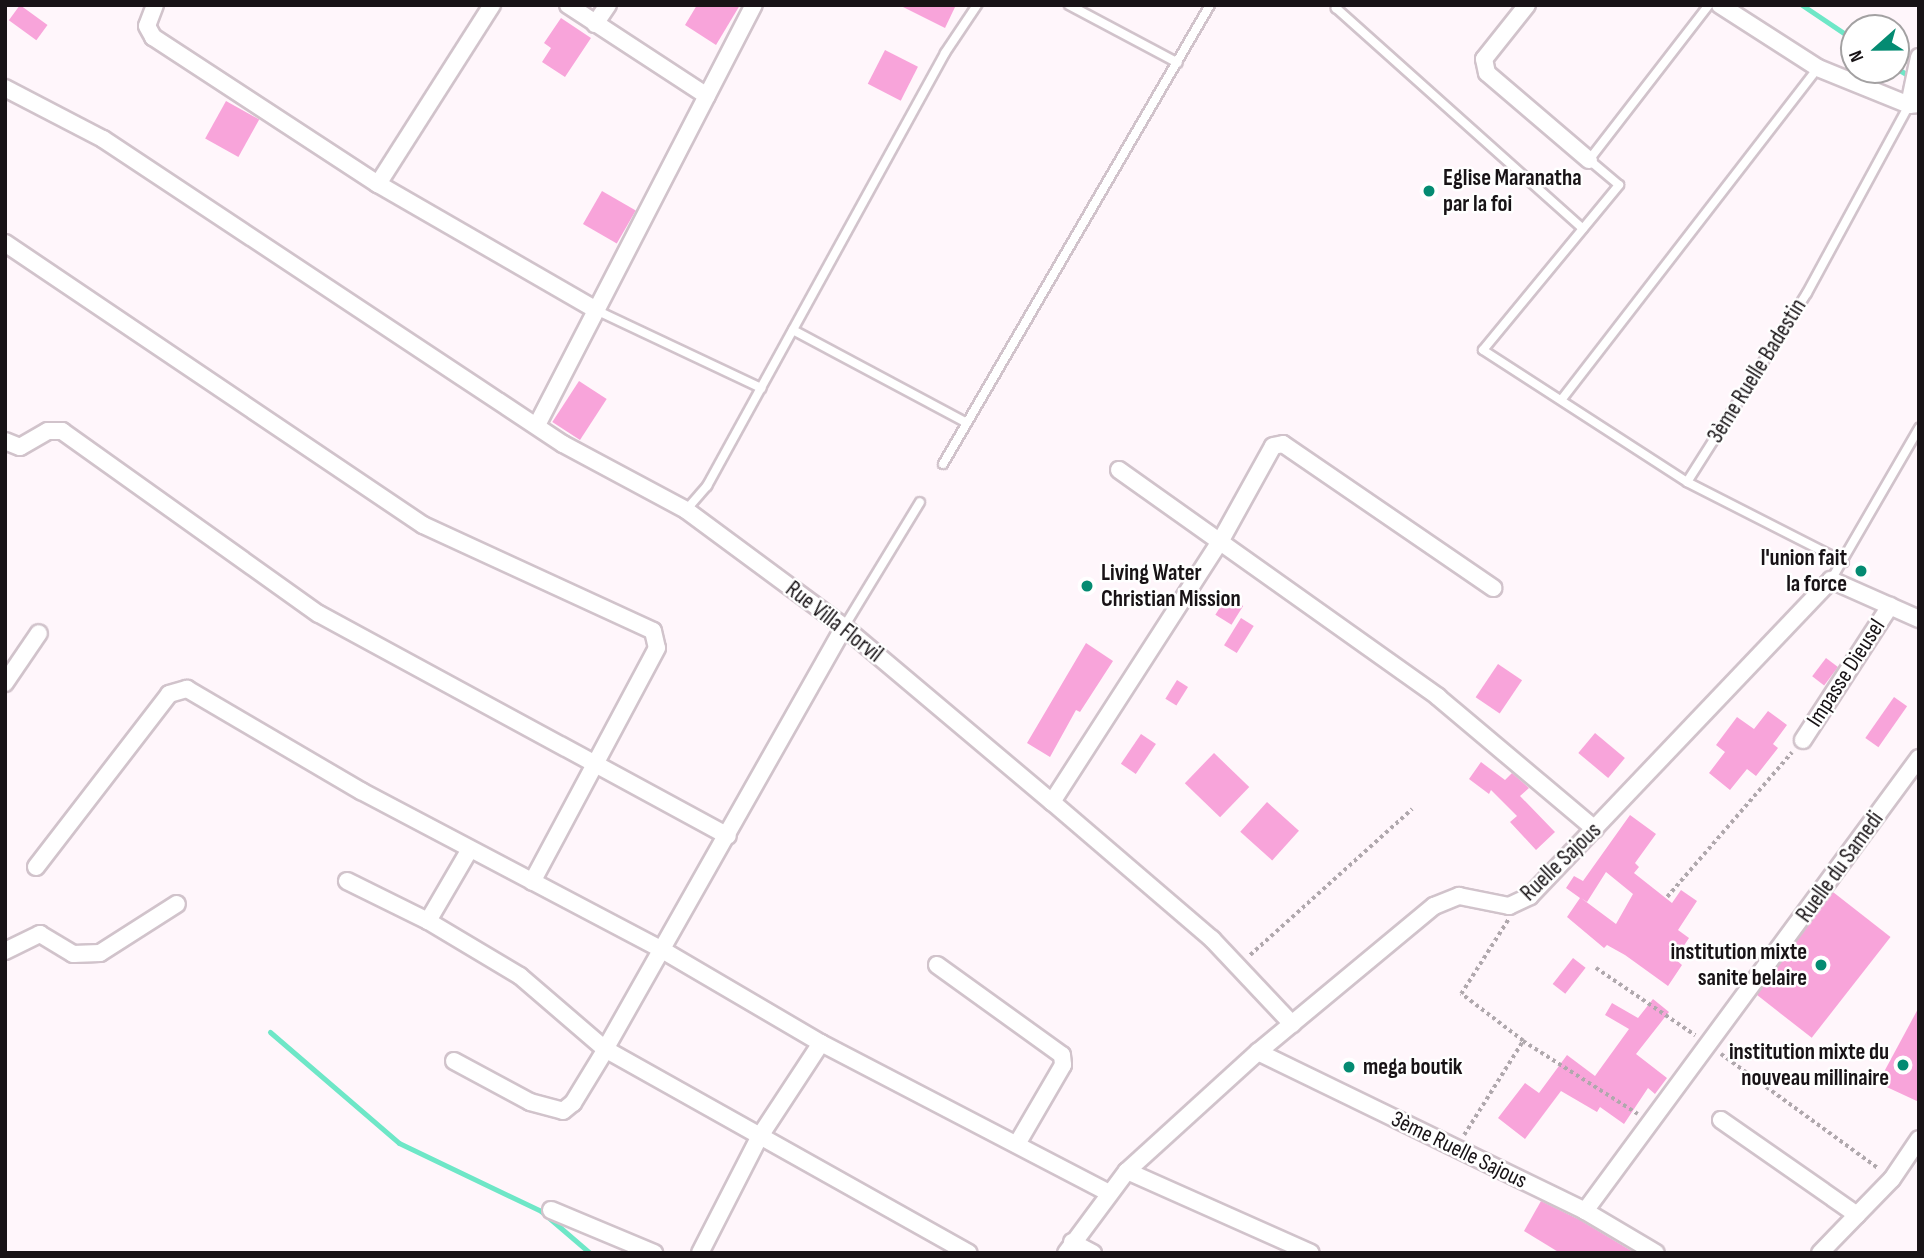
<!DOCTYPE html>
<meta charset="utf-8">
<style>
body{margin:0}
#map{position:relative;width:1924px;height:1258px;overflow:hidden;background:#fff6fb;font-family:"Sofia Sans Condensed",sans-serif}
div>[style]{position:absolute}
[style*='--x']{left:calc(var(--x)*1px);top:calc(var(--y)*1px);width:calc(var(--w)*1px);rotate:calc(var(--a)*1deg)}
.stream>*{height:5px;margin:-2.5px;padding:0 2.5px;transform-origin:2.5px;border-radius:2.5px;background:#6ee7c7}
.building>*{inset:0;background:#f8a4da;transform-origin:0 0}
.path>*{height:3.5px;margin-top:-1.75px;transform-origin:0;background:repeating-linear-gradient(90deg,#b0a8ad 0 3.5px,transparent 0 7px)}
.roads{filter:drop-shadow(2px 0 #d1c3cb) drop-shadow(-2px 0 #d1c3cb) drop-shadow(0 2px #d1c3cb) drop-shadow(0 -2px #d1c3cb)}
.service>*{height:8px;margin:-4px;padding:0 4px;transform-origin:4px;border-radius:4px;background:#fff}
.minor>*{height:16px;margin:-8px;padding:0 8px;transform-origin:8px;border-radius:8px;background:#fff}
.dots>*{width:19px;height:19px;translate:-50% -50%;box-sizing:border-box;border:4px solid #fff;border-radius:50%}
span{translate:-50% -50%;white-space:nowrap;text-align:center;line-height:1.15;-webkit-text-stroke:5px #fff;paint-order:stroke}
.poi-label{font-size:23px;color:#181316;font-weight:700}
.left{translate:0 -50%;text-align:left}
.right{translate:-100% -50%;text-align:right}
.street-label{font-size:23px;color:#181316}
.frame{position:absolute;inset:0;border:7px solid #181316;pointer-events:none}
.north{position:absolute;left:1840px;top:14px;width:70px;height:70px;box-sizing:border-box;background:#fff;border:2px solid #a3a1a2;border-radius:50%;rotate:249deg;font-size:19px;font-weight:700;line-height:28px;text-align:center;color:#181316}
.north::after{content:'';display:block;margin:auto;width:24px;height:32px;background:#048b72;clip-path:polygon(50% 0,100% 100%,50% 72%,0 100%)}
</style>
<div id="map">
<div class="stream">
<div style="--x:1802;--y:5;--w:63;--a:33.9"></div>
<div style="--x:1896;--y:68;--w:17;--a:31"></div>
<div style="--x:270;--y:1032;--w:170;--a:40.7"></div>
<div style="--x:399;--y:1143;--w:157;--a:25.6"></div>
<div style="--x:541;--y:1211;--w:65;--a:40.6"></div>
</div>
<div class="building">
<div style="left:20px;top:5px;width:34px;height:19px;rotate:36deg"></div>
<div style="clip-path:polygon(697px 5px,740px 5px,716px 45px,685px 25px)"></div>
<div style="clip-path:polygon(899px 5px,956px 5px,945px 28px)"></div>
<div style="clip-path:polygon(561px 18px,591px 38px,565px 77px,542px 62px,551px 48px,544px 43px)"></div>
<div style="left:885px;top:50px;width:37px;height:38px;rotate:27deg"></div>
<div style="left:226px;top:101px;width:38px;height:43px;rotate:29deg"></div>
<div style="left:602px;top:191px;width:39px;height:38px;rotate:30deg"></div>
<div style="left:579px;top:381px;width:33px;height:49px;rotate:33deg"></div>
<div style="left:1227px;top:596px;width:19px;height:22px;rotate:32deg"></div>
<div style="left:1241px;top:618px;width:15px;height:32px;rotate:32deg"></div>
<div style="clip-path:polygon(1086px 643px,1113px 661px,1080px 712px,1076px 710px,1050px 757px,1027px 743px)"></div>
<div style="left:1826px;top:658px;width:15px;height:23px;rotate:37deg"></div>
<div style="left:1498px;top:664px;width:29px;height:40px;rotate:34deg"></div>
<div style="left:1177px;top:680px;width:13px;height:22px;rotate:32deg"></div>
<div style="left:1894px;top:697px;width:16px;height:50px;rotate:35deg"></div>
<div style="clip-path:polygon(1768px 711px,1787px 725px,1773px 744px,1778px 748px,1756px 776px,1747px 769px,1730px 790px,1709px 773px,1725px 752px,1716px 745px,1737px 717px,1754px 729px)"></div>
<div style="left:1595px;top:733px;width:39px;height:26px;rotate:40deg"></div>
<div style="left:1141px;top:734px;width:18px;height:36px;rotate:34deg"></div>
<div style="left:1214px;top:753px;width:49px;height:42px;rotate:44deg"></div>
<div style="clip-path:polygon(1481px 762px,1505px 780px,1512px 773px,1529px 788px,1520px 796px,1555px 832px,1536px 850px,1510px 822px,1517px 816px,1491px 790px,1489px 794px,1469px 779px)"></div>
<div style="left:1267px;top:802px;width:43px;height:40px;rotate:42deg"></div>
<div style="clip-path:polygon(evenodd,1630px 815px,1656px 834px,1635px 863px,1639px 867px,1634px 873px,1672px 903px,1681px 890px,1697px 901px,1678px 930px,1689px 938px,1675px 959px,1682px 965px,1668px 986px,1625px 955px,1607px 945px,1604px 948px,1567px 917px,1580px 898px,1566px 888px,1574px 876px,1583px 881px,1630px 815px,1606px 872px,1633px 894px,1616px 924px,1581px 898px,1587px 902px,1606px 872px)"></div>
<div style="left:1833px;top:892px;width:73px;height:128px;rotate:38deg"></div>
<div style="left:1573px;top:958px;width:16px;height:33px;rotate:38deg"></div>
<div style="clip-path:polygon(1653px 999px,1669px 1012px,1636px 1054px,1667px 1078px,1655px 1094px,1648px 1088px,1624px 1124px,1600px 1107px,1597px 1112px,1561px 1091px,1525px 1139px,1498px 1118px,1525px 1083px,1539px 1093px,1567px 1055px,1595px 1076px,1629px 1029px,1605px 1015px,1612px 1003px,1638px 1018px)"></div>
<div style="clip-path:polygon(1919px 1007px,1919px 1102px,1878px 1083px)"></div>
<div style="clip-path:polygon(1541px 1201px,1580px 1220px,1635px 1253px,1560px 1253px,1524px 1231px)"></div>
</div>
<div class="path">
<div style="--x:1667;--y:897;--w:191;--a:-49.2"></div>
<div style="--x:1250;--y:955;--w:218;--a:-42"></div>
<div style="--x:1596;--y:968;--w:120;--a:34.1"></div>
<div style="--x:1523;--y:1041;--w:136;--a:32.4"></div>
<div style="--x:1721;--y:1054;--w:195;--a:36"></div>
<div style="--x:1464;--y:1135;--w:111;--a:-57.9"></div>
<div style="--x:1523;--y:1041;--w:78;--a:-142.8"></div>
<div style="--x:1461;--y:994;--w:88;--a:-57.6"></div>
</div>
<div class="roads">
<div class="service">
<div style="--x:1069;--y:5;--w:123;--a:28"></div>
<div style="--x:1338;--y:5;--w:4;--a:124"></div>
<div style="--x:1336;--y:8;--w:331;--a:41.8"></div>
<div style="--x:596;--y:310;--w:183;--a:25.3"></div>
<div style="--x:793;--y:330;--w:197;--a:28.1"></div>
<div style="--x:1562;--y:399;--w:418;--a:-52.3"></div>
<div style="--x:943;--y:464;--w:531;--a:-59.81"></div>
<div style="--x:1687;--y:482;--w:243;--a:-147.1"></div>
<div style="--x:1483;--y:350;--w:214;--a:-50.5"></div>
<div style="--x:1619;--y:185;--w:39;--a:-140"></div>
<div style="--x:1589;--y:160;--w:196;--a:-52.3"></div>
<div style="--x:686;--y:510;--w:32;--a:-49"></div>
<div style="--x:707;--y:486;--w:494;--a:-61.2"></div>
<div style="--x:945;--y:53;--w:58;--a:-56.3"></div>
<div style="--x:1844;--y:562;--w:176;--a:-153"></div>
<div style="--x:1687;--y:482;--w:224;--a:-57.6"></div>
<div style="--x:1807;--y:293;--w:214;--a:-61.5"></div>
<div style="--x:1831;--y:580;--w:176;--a:-59.9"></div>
<div style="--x:844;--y:627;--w:146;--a:-58.7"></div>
</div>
<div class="minor">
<div style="--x:155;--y:5;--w:22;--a:111"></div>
<div style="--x:147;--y:26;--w:13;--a:61"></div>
<div style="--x:153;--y:37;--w:269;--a:33.2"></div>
<div style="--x:378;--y:184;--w:252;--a:30"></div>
<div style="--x:568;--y:5;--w:166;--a:33.2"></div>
<div style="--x:1527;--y:5;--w:69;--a:128.5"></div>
<div style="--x:1484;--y:59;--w:14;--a:78"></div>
<div style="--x:1487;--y:73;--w:134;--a:40.5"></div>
<div style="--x:1720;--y:5;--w:117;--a:32.7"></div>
<div style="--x:1818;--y:68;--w:98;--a:22.1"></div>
<div style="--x:1909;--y:105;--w:10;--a:-6"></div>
<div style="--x:595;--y:24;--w:23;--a:-56"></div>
<div style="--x:5;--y:88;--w:110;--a:27.5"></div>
<div style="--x:103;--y:139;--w:552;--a:33.55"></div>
<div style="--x:563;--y:444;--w:140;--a:28.2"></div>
<div style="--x:686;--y:510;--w:197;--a:36.5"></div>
<div style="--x:844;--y:627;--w:272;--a:40.1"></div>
<div style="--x:1052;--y:802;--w:211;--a:40.6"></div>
<div style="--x:1212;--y:939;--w:117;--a:46.7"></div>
<div style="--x:1909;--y:105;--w:49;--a:-78.2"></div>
<div style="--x:378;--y:184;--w:212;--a:-57.5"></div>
<div style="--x:5;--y:243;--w:504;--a:34.01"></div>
<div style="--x:423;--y:525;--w:253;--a:24.7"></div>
<div style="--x:653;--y:631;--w:17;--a:77"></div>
<div style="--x:657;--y:648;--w:265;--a:118.1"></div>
<div style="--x:537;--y:425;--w:473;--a:-62.7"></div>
<div style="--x:5;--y:441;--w:16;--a:22"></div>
<div style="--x:20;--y:447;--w:32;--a:-30"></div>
<div style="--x:48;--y:431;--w:14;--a:0"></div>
<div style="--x:62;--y:431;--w:315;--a:35.5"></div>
<div style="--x:319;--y:614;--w:465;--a:28.5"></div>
<div style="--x:1119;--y:470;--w:392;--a:35.4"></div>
<div style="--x:1438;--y:697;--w:205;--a:40.1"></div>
<div style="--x:844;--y:627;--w:485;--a:119.5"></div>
<div style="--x:605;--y:1049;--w:417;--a:29.3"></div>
<div style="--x:5;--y:683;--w:60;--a:-55.8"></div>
<div style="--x:1803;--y:740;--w:160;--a:-57"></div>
<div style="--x:1052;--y:802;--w:312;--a:-57.2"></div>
<div style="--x:1221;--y:540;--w:107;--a:-61"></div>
<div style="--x:1273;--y:446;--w:10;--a:-11"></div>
<div style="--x:1283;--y:444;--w:255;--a:34.4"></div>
<div style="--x:36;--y:867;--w:218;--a:-52.4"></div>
<div style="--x:169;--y:694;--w:19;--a:-16"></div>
<div style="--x:187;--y:689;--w:202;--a:30.4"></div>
<div style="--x:361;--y:791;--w:343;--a:27.8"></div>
<div style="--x:664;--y:951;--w:182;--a:30.4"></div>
<div style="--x:821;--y:1043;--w:325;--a:27.5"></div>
<div style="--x:347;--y:881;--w:90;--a:26.3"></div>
<div style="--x:428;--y:921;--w:107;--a:30.9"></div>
<div style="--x:520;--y:976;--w:112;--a:40.7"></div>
<div style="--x:428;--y:921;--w:83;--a:-59.7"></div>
<div style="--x:5;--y:951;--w:39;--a:-26"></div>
<div style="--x:40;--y:934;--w:39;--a:31"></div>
<div style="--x:73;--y:954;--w:27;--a:-2"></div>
<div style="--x:100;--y:953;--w:91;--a:-32.5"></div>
<div style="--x:937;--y:965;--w:154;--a:35.8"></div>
<div style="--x:1062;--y:1055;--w:10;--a:84"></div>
<div style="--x:1063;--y:1065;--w:91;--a:120.2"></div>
<div style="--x:1258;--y:1052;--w:364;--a:25.9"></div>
<div style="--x:1585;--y:1211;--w:82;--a:30.6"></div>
<div style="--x:454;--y:1061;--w:86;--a:28.3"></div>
<div style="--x:530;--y:1102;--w:34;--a:15"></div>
<div style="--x:563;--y:1111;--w:13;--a:-39"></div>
<div style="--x:573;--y:1103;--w:63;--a:-58.6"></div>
<div style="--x:1721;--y:1120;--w:166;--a:34.9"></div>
<div style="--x:1127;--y:1171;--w:201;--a:24"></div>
<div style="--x:551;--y:1210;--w:112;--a:22.7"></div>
<div style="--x:1585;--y:1211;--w:563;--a:-53.6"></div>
<div style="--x:1072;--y:1242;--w:24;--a:28"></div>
<div style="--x:700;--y:1253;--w:131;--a:-62.9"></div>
<div style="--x:760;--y:1136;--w:111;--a:-56.7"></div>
<div style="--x:1066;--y:1253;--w:102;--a:-53.4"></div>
<div style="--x:1127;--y:1171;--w:177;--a:-42.3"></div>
<div style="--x:1258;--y:1052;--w:229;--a:-39.7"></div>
<div style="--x:1434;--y:906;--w:27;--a:-22"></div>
<div style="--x:1459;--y:896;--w:51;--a:11.3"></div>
<div style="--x:1509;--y:906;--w:23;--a:-25"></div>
<div style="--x:1530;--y:896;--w:436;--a:-46.4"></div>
<div style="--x:1831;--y:580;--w:96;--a:23.9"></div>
<div style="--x:1820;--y:1253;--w:103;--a:-45.8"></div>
<div style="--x:1892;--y:1179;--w:48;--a:-56"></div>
</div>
</div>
<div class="dots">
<div style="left:1429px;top:191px;background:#048b72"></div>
<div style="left:1861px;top:571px;background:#048b72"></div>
<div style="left:1087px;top:586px;background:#048b72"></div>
<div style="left:1821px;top:965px;background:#048b72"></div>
<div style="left:1903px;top:1065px;background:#048b72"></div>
<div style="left:1349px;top:1067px;background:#048b72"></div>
</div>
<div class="poi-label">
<span class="left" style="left:1443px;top:191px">Eglise Maranatha<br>par la foi</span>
<span class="right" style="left:1847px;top:571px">l'union fait<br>la force</span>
<span class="left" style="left:1101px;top:586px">Living Water<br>Christian Mission</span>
<span class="right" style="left:1807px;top:965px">institution mixte<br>sanite belaire</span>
<span class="right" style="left:1889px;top:1065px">institution mixte du<br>nouveau millinaire</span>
<span class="left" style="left:1363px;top:1067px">mega boutik</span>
</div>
<div class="street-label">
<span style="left:1757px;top:371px;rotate:-58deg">3ème Ruelle Badestin</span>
<span style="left:834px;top:622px;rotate:38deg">Rue Villa Florvil</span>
<span style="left:1846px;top:673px;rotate:-57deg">Impasse Dieusel</span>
<span style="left:1561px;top:862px;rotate:-44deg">Ruelle Sajous</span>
<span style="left:1840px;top:867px;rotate:-54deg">Ruelle du Samedi</span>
<span style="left:1459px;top:1150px;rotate:26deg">3ème Ruelle Sajous</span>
</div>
<div class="frame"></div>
<div class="north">N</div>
</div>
